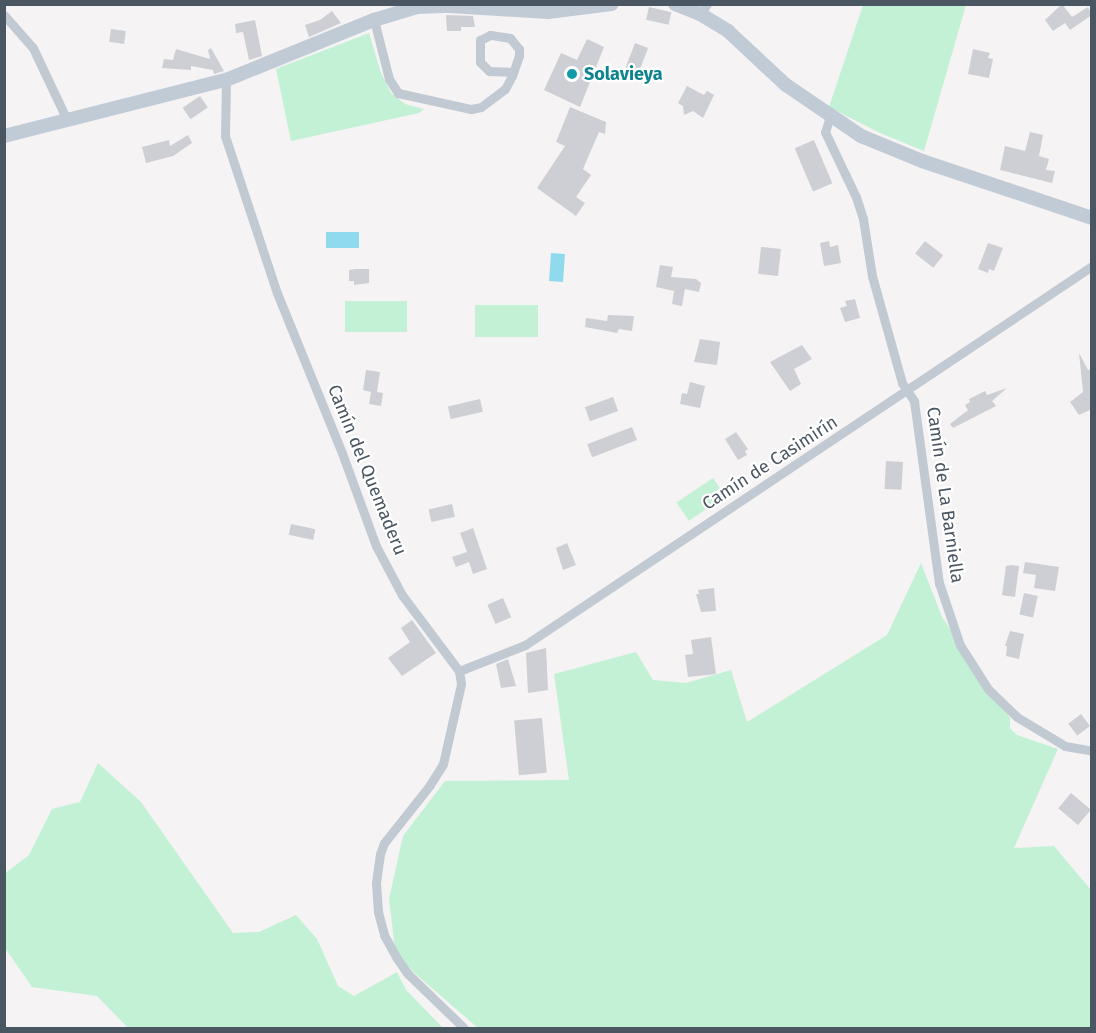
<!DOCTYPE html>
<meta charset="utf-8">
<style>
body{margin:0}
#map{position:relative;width:1096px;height:1033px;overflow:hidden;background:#f5f3f3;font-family:"Fira Sans",sans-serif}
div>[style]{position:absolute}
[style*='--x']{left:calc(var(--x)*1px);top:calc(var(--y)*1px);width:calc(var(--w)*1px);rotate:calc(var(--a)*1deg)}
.green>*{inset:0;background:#c3f1d5;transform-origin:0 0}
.water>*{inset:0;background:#90daee;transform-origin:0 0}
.building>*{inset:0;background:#cdcfd5;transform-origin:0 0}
.street>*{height:9px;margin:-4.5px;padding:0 4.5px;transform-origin:4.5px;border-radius:4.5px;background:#c1cad2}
.secondary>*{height:14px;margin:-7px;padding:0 7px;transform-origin:7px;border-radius:7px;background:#c1cbd6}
.dots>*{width:16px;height:16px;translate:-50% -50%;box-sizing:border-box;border:3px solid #fff;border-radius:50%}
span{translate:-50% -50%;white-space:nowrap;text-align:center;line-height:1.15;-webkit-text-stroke:4.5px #fff;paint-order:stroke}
.culture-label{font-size:18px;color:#0d838f;font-weight:700}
.left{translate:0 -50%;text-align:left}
.street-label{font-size:18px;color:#4a5661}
.frame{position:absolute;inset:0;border:6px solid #4a5661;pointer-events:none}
</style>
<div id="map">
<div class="green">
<div style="clip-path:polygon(863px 5px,966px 5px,924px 151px,880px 133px,829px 107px)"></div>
<div style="clip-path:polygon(369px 33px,381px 73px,391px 93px,405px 104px,424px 109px,419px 113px,291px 141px,276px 69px)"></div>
<div style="left:407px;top:301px;width:31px;height:62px;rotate:90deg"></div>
<div style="left:538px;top:305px;width:32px;height:63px;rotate:90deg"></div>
<div style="left:713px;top:478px;width:22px;height:44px;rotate:56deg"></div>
<div style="clip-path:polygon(921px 563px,942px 617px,1010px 718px,1010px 728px,1017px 735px,1058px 749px,1014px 848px,1054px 846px,1091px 890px,1091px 1028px,478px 1028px,396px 957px,389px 899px,403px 836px,445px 781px,569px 780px,554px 674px,636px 652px,653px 680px,686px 683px,731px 670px,747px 722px,887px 635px)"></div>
<div style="clip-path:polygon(98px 763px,141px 802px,233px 933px,259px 932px,296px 915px,317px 939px,338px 986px,354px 996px,397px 972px,406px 990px,443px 1028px,128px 1028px,97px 996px,32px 987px,5px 948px,4px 874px,29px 855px,52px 809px,80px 802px)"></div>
</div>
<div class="water">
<div style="left:359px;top:232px;width:16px;height:33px;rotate:90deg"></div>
<div style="left:551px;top:253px;width:14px;height:28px;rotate:4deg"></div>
</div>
<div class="building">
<div style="clip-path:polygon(1062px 4px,1072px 17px,1088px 7px,1092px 15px,1070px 30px,1065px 23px,1053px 31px,1045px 20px)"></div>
<div style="left:649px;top:7px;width:23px;height:13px;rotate:13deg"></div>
<div style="clip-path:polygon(332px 11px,341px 23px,309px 37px,305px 25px,320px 20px)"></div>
<div style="clip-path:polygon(446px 15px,473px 16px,475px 27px,461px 27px,461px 31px,447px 31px)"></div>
<div style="clip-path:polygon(255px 20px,262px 56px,249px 60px,243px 32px,236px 33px,235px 24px)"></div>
<div style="left:111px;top:29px;width:15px;height:13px;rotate:8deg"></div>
<div style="clip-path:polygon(587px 39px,604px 47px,580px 107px,544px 90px,561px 53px,577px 60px)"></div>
<div style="left:635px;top:43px;width:14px;height:35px;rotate:21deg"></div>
<div style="clip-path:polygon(211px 48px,224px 71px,214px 74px,213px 70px,191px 66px,191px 70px,162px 68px,164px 59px,173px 60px,176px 49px,210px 59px,208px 50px)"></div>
<div style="clip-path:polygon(973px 49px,990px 53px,988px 58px,993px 59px,989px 78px,968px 74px)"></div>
<div style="clip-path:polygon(687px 86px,704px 95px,707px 91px,714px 95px,703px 118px,693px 111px,684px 115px,683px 106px,678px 103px)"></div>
<div style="left:200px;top:96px;width:14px;height:21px;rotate:56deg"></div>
<div style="clip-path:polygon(570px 107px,606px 122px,605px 134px,599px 132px,583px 169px,591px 175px,576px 197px,585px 203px,576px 216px,537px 188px,565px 146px,556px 142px)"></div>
<div style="clip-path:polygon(1030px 132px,1043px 135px,1039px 156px,1049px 159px,1046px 170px,1055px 171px,1052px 183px,1000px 170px,1005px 146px,1025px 151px)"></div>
<div style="clip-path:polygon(188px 135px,192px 143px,173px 156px,146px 163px,142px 147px,169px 140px,170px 146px)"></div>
<div style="left:814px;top:140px;width:47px;height:21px;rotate:67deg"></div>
<div style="clip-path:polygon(829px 241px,830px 247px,838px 245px,841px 263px,824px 266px,820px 243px)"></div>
<div style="left:925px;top:241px;width:23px;height:16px;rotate:38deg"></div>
<div style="clip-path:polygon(988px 243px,1003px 248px,994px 271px,989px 269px,988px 273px,978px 269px)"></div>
<div style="left:761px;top:247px;width:20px;height:27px;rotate:6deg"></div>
<div style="clip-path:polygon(660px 265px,673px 267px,671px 277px,696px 279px,701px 283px,699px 292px,685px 289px,682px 306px,672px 304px,674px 291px,656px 287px)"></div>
<div style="clip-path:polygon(355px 269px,369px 269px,369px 283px,354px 285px,354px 281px,349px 281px,349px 270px)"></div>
<div style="clip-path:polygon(855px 299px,860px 318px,845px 322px,840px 308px,847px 306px,845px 301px)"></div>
<div style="clip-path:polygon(608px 315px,634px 316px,632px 331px,619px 329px,617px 333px,585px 327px,586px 318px,607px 321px)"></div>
<div style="clip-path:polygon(700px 339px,720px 342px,717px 365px,694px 362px)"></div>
<div style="clip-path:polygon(802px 345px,812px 359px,794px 369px,801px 384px,790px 391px,770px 362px)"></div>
<div style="clip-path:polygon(1079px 353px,1088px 370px,1092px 369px,1092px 409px,1079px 415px,1070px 402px,1083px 392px)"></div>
<div style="clip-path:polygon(366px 370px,380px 372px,377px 392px,383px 393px,381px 406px,369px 404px,371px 392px,363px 390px)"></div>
<div style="clip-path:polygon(690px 382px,705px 386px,700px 408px,680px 404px,682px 393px,687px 394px)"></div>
<div style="clip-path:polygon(1007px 388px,992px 401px,996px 406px,953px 428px,950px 424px,968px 410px,965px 405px,970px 402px,969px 399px,985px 391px,987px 395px)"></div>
<div style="left:613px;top:397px;width:15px;height:30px;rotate:70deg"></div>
<div style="left:480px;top:399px;width:13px;height:33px;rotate:77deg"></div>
<div style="left:632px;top:427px;width:14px;height:48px;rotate:69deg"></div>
<div style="clip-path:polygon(736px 432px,748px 449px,745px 451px,747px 455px,738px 460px,725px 439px)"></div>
<div style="left:886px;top:461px;width:17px;height:28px;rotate:3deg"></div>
<div style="left:452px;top:504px;width:13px;height:24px;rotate:77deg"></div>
<div style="left:291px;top:524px;width:25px;height:11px;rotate:12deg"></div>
<div style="clip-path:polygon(473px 528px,487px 569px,473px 574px,469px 562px,456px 567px,452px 557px,467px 552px,460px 533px)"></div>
<div style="clip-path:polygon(567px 543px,576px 565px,563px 570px,556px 548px)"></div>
<div style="clip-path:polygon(1025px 562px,1059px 567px,1055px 591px,1034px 588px,1036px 575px,1023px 573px)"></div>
<div style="clip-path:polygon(1011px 565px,1019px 566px,1015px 597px,1002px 595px,1006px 566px)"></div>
<div style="clip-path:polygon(714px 588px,716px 611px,701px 612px,696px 594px,699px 594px,698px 590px)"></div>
<div style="left:1024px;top:593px;width:14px;height:22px;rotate:12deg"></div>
<div style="left:503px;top:598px;width:21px;height:17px;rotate:67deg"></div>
<div style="clip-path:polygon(412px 620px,436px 653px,402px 676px,388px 658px,410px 642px,401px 628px)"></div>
<div style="clip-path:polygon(1010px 631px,1024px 634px,1019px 659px,1006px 656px,1007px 646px,1005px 646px)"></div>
<div style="clip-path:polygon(711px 637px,716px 674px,688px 677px,685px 655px,693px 654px,691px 640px)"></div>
<div style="clip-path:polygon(546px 648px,548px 690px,528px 693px,526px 653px)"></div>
<div style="clip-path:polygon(508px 659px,516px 686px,501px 688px,496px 664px)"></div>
<div style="left:1081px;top:714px;width:15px;height:16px;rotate:53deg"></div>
<div style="left:542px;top:718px;width:55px;height:28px;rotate:85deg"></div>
<div style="left:1071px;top:793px;width:26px;height:20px;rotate:40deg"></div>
</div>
<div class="street">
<div style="--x:700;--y:14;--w:12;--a:-55"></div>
<div style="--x:4;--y:15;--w:44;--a:48.7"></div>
<div style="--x:33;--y:48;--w:80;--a:64.7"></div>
<div style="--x:374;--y:20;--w:61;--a:75.7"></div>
<div style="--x:389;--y:79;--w:17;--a:57"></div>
<div style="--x:398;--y:93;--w:75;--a:12.4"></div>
<div style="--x:471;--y:109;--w:10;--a:-11"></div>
<div style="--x:481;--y:107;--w:30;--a:-37"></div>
<div style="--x:505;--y:89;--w:15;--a:-62"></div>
<div style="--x:512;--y:76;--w:21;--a:-71"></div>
<div style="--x:519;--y:56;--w:7;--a:-90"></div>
<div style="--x:519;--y:49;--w:14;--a:-129"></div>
<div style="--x:510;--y:38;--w:20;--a:-171"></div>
<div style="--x:490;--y:35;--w:11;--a:153"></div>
<div style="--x:480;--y:40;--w:22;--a:90"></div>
<div style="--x:480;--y:62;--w:13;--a:45"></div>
<div style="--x:489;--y:71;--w:24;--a:2"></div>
<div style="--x:226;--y:80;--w:56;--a:91"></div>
<div style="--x:225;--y:136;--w:165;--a:71.7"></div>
<div style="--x:277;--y:293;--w:173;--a:67.9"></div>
<div style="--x:342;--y:453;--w:99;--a:69.9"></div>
<div style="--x:376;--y:546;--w:55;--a:62"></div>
<div style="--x:402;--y:595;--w:95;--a:53.1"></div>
<div style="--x:459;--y:671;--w:13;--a:81"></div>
<div style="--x:461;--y:684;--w:82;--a:102.7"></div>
<div style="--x:443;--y:764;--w:25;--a:122"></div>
<div style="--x:430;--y:785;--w:74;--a:128.4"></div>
<div style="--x:384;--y:843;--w:12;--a:110"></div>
<div style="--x:380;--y:854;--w:29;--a:98"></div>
<div style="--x:376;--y:883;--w:29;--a:86"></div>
<div style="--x:378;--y:912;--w:24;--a:75"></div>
<div style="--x:384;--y:935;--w:25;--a:61"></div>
<div style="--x:396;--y:957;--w:19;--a:55"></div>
<div style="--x:407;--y:973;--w:79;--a:44"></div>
<div style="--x:830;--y:116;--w:17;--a:107"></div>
<div style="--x:825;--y:132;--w:72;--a:64.5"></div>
<div style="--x:856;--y:197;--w:23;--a:72"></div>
<div style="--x:863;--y:219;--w:58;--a:81"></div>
<div style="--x:872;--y:276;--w:111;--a:74.3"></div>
<div style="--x:902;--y:383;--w:22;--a:56"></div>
<div style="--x:914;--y:401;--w:184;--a:82.2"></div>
<div style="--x:939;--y:583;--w:65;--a:71.3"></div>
<div style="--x:960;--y:645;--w:52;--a:57.5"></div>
<div style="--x:988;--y:689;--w:40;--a:44"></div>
<div style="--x:1017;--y:717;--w:56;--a:31.1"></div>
<div style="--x:1065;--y:746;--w:27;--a:10"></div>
<div style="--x:459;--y:671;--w:71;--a:-21.5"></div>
<div style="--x:525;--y:645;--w:682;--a:-33.76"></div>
</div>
<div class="secondary">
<div style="--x:675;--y:4;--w:27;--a:22"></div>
<div style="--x:700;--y:14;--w:33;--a:31"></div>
<div style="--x:728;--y:31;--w:79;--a:43"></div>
<div style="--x:786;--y:85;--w:91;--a:34.2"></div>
<div style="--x:861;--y:136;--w:66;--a:22.3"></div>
<div style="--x:922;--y:161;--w:179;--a:18.5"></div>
<div style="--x:4;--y:136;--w:229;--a:-14.2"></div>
<div style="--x:226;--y:80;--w:160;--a:-22.1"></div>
<div style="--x:374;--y:20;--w:45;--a:-16.8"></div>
<div style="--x:417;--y:7;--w:33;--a:-2"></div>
<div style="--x:450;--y:6;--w:98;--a:3.5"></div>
<div style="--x:548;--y:12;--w:64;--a:-7.1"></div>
</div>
<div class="dots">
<div style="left:572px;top:74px;background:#0f9aa8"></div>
</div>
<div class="culture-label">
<span class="left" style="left:584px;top:74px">Solavieya</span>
</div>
<div class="street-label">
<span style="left:770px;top:463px;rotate:-33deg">Camín de Casimirín</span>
<span style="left:367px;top:470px;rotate:68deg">Camín del Quemaderu</span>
<span style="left:945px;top:495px;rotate:82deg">Camín de La Barniella</span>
</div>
<div class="frame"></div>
</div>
